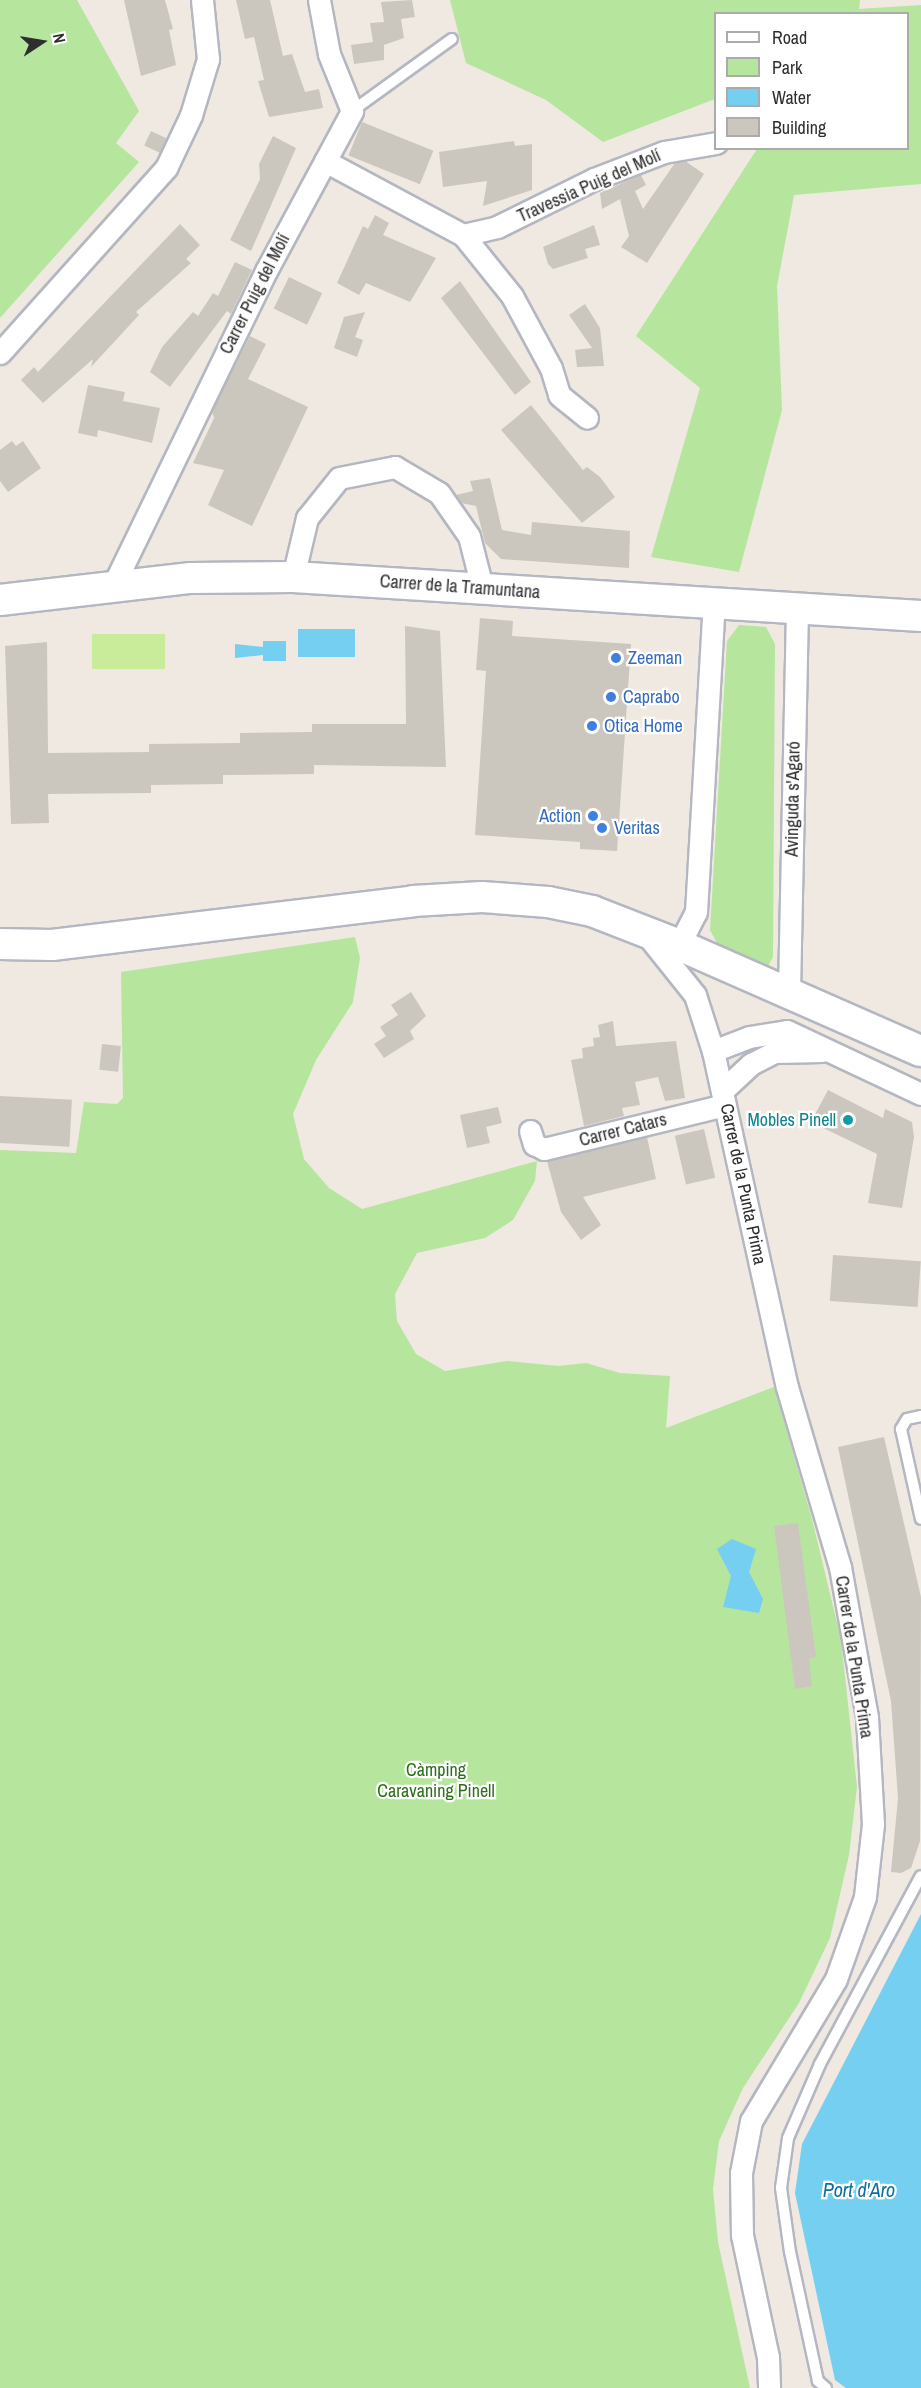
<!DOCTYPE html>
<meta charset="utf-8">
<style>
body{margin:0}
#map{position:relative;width:921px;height:2388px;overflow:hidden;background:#efe9e1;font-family:"Archivo Narrow",sans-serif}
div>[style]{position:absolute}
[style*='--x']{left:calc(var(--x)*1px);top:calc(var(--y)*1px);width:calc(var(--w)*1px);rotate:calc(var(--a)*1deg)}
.green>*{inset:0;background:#b6e59e}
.pitch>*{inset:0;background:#c9ec9a;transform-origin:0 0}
.water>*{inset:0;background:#75cff0;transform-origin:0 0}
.building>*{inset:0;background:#cbc7bf;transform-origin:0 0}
.roads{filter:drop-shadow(2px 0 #b4b7c1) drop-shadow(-2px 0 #b4b7c1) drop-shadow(0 2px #b4b7c1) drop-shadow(0 -2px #b4b7c1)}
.service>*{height:10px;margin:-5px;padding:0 5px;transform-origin:5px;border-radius:5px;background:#fff}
.minor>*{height:21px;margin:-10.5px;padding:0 10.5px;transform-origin:10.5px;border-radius:10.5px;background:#fff}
.secondary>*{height:30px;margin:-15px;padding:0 15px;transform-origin:15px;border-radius:15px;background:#fff}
.dots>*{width:16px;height:16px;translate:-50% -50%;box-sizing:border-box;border:3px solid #fff;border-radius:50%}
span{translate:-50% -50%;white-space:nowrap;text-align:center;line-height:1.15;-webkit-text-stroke:4.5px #fff;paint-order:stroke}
.street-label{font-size:18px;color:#2e2e2e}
.shop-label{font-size:18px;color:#366cbe}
.left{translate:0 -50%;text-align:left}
.right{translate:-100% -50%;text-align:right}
.culture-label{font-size:18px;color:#0d838f}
.park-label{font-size:18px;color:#2c6e1b}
.water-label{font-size:20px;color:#0d6fa3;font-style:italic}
.legend{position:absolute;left:714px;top:12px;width:195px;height:138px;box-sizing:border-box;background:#fff;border:2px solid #ababab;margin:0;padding:8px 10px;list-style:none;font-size:18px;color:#2e2e2e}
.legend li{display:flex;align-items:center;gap:12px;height:30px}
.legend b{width:30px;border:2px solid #ababab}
.north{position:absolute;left:12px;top:12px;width:60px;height:60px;-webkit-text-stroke:4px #fff;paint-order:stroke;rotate:78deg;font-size:16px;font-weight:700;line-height:24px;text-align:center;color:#2e2e2e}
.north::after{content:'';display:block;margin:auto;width:21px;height:27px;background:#2e2e2e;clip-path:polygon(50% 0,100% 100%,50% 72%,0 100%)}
</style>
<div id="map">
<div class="green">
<div style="clip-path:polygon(0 0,77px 0,139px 111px,116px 143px,139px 162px,0 318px)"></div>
<div style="clip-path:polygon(450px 0,860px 0,859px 9px,921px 5px,921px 184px,794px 195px,777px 286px,782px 410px,739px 572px,651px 557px,700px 388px,636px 336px,757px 149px,908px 148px,908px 14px,716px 14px,715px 99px,603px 142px,546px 100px,466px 63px)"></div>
<div style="clip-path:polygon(739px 625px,766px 627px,775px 644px,773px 957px,767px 968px,718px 945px,710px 930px,727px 641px)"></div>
<div style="clip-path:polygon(355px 937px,360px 958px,353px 1002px,316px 1060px,293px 1114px,304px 1159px,329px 1188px,362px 1209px,537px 1161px,535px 1181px,513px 1220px,485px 1238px,417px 1253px,395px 1294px,397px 1321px,416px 1354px,445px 1371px,507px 1361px,558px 1366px,586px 1363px,620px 1373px,670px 1376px,666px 1428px,774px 1387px,812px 1519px,841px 1639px,857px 1787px,849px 1855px,830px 1938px,799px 2003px,743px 2088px,719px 2141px,713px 2189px,718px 2242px,750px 2388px,0 2388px,0 1150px,76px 1153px,84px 1102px,117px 1104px,123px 1098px,121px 972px)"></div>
</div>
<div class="pitch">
<div style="left:165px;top:634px;width:35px;height:73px;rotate:90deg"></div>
</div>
<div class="water">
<div style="left:355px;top:629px;width:28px;height:57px;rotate:90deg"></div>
<div style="clip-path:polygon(263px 641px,286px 641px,286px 661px,263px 661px,263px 655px,235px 658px,235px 644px,263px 647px)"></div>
<div style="clip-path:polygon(732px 1539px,756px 1549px,749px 1572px,763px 1599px,759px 1613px,723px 1607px,731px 1576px,717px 1549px)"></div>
<div style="clip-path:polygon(921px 1914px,921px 2388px,846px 2388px,835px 2380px,795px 2193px,802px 2144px)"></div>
</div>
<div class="building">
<div style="clip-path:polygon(124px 0,165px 0,173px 29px,169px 30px,176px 65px,141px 76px)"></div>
<div style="clip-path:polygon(236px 0,270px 0,283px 56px,292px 54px,305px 92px,319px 89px,323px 108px,269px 117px,258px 81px,264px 80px,254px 37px,245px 39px)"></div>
<div style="clip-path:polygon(412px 0,415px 17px,401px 19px,404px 38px,384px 45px,384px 60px,354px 64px,351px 45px,373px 42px,370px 23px,384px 22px,381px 2px)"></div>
<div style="left:362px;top:122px;width:77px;height:36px;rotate:22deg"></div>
<div style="left:151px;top:131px;width:17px;height:16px;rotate:25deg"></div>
<div style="clip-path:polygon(273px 136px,296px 148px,251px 251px,230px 240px,260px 179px,259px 164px)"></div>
<div style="clip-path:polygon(514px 141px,515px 146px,532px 144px,532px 190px,483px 206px,487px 181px,443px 187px,439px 152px)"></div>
<div style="clip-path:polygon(685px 161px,704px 174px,647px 263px,621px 247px,629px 236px,620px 199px,602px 209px,600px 193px,641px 175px,646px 185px,635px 191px,643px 209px,675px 163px)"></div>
<div style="clip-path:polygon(375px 215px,389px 223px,383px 235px,436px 258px,410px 302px,366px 283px,359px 295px,337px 283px,363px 226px,368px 229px)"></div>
<div style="clip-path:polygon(180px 224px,200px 245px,186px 259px,191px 263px,136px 312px,139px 315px,91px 367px,93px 359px,43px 403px,21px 380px,34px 367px,38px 372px)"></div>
<div style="clip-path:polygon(594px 225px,600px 245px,585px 249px,588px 258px,553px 269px,548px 264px,543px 247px)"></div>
<div style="clip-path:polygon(235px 262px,252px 270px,231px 314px,227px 311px,170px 387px,150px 372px,162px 347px,193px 312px,198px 316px,213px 293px,218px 296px)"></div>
<div style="left:289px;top:277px;width:37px;height:35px;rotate:26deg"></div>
<div style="clip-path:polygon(460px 281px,531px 382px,515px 395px,441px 298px)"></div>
<div style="clip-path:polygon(585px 304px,600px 328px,604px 366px,577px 367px,575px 350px,592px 348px,569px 315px)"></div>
<div style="clip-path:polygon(365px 312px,355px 337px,363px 340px,357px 357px,334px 348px,344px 317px)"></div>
<div style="clip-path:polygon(250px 336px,266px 344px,248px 379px,308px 407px,252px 526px,208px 505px,224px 470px,193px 463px,214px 418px,212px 411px)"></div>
<div style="clip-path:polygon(88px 385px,125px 392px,123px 401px,160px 408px,152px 443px,98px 430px,97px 437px,78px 433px)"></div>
<div style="clip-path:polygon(531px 405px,583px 470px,587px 467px,600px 477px,615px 497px,582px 523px,501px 430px)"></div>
<div style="clip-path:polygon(12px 441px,16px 446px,23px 441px,41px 468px,8px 492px,0 481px,0 450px)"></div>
<div style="clip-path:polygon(490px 478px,502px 530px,531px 535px,532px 522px,630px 531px,629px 568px,501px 559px,485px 543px,476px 506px,461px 503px,456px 495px,473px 491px,470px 481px)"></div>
<div style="clip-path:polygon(480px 618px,513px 621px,512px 636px,631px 644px,617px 851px,580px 849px,580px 842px,475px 835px,486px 671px,476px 670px)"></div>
<div style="clip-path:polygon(405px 626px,440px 631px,446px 767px,314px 765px,314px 774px,223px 775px,223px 784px,151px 785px,151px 793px,48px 794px,49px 823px,11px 824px,5px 646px,47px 642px,48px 753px,149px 752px,149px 744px,240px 743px,240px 733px,312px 732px,312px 724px,406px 724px)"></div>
<div style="clip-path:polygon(411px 992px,426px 1016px,410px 1031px,414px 1039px,384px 1058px,374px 1044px,386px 1036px,380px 1027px,398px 1015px,391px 1005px)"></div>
<div style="clip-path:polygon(613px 1021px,616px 1046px,676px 1041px,685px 1098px,665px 1101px,658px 1077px,635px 1082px,640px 1105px,622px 1108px,624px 1116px,584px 1126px,571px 1060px,583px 1058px,582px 1048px,594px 1046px,593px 1038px,600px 1037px,598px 1025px)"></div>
<div style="left:102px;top:1044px;width:19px;height:26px;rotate:6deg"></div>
<div style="clip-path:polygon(828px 1090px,883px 1118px,885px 1109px,912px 1122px,914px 1137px,902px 1208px,868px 1203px,877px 1154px,811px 1122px)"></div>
<div style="left:0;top:1096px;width:72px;height:47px;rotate:3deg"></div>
<div style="clip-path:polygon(498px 1107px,502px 1123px,486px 1127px,490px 1143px,467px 1148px,460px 1115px)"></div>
<div style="left:704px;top:1129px;width:50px;height:30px;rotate:77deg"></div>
<div style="clip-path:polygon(647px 1137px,656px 1179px,583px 1197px,601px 1225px,581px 1240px,561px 1212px,547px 1161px)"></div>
<div style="left:833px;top:1255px;width:88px;height:46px;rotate:4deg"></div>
<div style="clip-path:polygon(884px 1437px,921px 1597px,920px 1841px,911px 1868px,901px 1873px,891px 1872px,898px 1798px,891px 1701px,838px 1447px)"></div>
<div style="clip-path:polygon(798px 1523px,816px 1657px,809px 1658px,812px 1686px,795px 1689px,774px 1526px)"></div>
</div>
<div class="roads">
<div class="service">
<div style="--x:352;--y:111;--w:123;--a:-35.8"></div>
<div style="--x:921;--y:1416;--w:14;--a:168"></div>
<div style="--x:907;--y:1419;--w:12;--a:121"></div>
<div style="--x:901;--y:1429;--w:92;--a:77.5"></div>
<div style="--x:826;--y:2388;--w:11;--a:-139"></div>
<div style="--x:818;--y:2381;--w:132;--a:-102.2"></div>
<div style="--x:790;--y:2252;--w:65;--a:-98"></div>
<div style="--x:781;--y:2188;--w:50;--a:-82"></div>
<div style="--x:788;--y:2138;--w:81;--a:-66.6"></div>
<div style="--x:820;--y:2064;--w:213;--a:-61.8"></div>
</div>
<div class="minor">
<div style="--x:325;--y:161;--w:157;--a:28.2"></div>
<div style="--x:463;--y:235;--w:35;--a:-13"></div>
<div style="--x:497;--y:227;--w:108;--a:-26.3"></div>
<div style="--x:594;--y:179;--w:75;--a:-21.1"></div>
<div style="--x:664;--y:152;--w:53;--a:-9.8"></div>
<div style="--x:463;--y:235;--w:78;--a:51.2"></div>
<div style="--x:512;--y:296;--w:82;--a:61.6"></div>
<div style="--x:551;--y:368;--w:28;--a:73"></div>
<div style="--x:559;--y:395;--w:36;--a:39"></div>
<div style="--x:0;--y:353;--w:249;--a:-48.1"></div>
<div style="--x:166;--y:168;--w:59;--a:-64.7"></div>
<div style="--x:191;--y:115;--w:59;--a:-73.1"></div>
<div style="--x:208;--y:59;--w:59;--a:-95.8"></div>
<div style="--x:293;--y:577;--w:61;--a:-76.7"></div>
<div style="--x:307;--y:518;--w:51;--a:-51.3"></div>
<div style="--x:339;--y:478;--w:57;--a:-11.1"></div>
<div style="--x:395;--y:467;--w:51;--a:30.6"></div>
<div style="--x:439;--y:493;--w:52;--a:55.1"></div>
<div style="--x:469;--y:536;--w:53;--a:75.7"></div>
<div style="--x:114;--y:584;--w:348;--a:-64.1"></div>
<div style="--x:266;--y:271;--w:182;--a:-61.7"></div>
<div style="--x:352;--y:111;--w:61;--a:-112"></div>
<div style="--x:329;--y:54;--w:55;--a:-100.5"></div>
<div style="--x:647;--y:935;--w:77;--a:51.3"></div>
<div style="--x:695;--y:995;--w:59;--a:72.2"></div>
<div style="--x:713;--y:1051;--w:344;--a:77.6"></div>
<div style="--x:787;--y:1387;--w:188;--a:73.6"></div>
<div style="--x:840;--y:1567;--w:152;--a:79.8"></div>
<div style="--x:867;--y:1717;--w:107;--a:86.8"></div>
<div style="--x:873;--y:1824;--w:73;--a:96.3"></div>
<div style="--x:865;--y:1897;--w:87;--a:109.5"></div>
<div style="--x:836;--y:1979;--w:165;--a:120.9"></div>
<div style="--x:751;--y:2121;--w:53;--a:100.9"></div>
<div style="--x:741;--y:2173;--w:62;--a:89.1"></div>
<div style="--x:742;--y:2235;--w:125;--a:78"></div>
<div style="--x:768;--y:2357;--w:31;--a:88"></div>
<div style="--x:679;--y:945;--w:37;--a:-63"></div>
<div style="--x:696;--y:912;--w:309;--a:-86.7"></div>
<div style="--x:789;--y:991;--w:383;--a:-88.8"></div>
<div style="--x:713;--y:1051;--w:39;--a:-21"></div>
<div style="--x:749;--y:1037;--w:38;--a:-9"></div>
<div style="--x:787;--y:1031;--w:148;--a:25.2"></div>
<div style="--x:722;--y:1091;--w:40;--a:-43"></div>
<div style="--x:751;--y:1064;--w:27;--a:-27"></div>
<div style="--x:775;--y:1052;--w:47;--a:-1.2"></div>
<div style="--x:530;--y:1131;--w:14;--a:73"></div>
<div style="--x:534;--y:1144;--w:11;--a:27"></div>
<div style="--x:544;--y:1149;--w:186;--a:-13.7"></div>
</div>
<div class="secondary">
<div style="--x:0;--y:600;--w:192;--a:-6.6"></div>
<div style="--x:191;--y:578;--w:102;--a:-0.6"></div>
<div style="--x:293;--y:577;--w:629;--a:3.55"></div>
<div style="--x:0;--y:944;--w:52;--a:1.1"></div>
<div style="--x:52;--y:945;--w:364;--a:-6.9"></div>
<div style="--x:413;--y:901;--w:69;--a:-3.3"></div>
<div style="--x:482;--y:897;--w:66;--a:4.3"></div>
<div style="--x:548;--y:902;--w:45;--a:11.6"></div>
<div style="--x:592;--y:911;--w:93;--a:21.3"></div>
<div style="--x:679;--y:945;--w:264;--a:23.7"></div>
</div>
</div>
<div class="dots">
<div style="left:616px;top:658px;background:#3f7fe0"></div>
<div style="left:611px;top:697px;background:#3f7fe0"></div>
<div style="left:592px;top:726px;background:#3f7fe0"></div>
<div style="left:593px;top:816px;background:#3f7fe0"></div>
<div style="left:602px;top:828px;background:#3f7fe0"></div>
<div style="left:848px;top:1120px;background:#0f9aa8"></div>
</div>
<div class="street-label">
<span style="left:589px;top:186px;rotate:-24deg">Travessia Puig del Molí</span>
<span style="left:255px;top:294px;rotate:-63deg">Carrer Puig del Molí</span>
<span style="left:460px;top:587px;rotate:4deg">Carrer de la Tramuntana</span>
<span style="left:793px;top:799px;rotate:-89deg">Avinguda s'Agaró</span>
<span style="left:623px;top:1130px;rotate:-14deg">Carrer Catars</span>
<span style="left:743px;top:1184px;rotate:78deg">Carrer de la Punta Prima</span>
<span style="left:854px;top:1657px;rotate:81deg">Carrer de la Punta Prima</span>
</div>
<div class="shop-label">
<span class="left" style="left:628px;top:658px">Zeeman</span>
<span class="left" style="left:623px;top:697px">Caprabo</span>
<span class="left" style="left:604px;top:726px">Otica Home</span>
<span class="right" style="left:581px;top:816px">Action</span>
<span class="left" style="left:614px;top:828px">Veritas</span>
</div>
<div class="culture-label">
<span class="right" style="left:836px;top:1120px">Mobles Pinell</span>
</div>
<div class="park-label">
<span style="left:436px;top:1781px">Càmping<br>Caravaning Pinell</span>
</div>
<div class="water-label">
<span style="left:859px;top:2189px">Port d'Aro</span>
</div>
<ul class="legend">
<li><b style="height:8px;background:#fff"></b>Road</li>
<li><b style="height:16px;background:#b6e59e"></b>Park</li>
<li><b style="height:16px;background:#75cff0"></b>Water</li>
<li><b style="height:16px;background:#cbc7bf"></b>Building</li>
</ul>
<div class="north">N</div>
</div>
